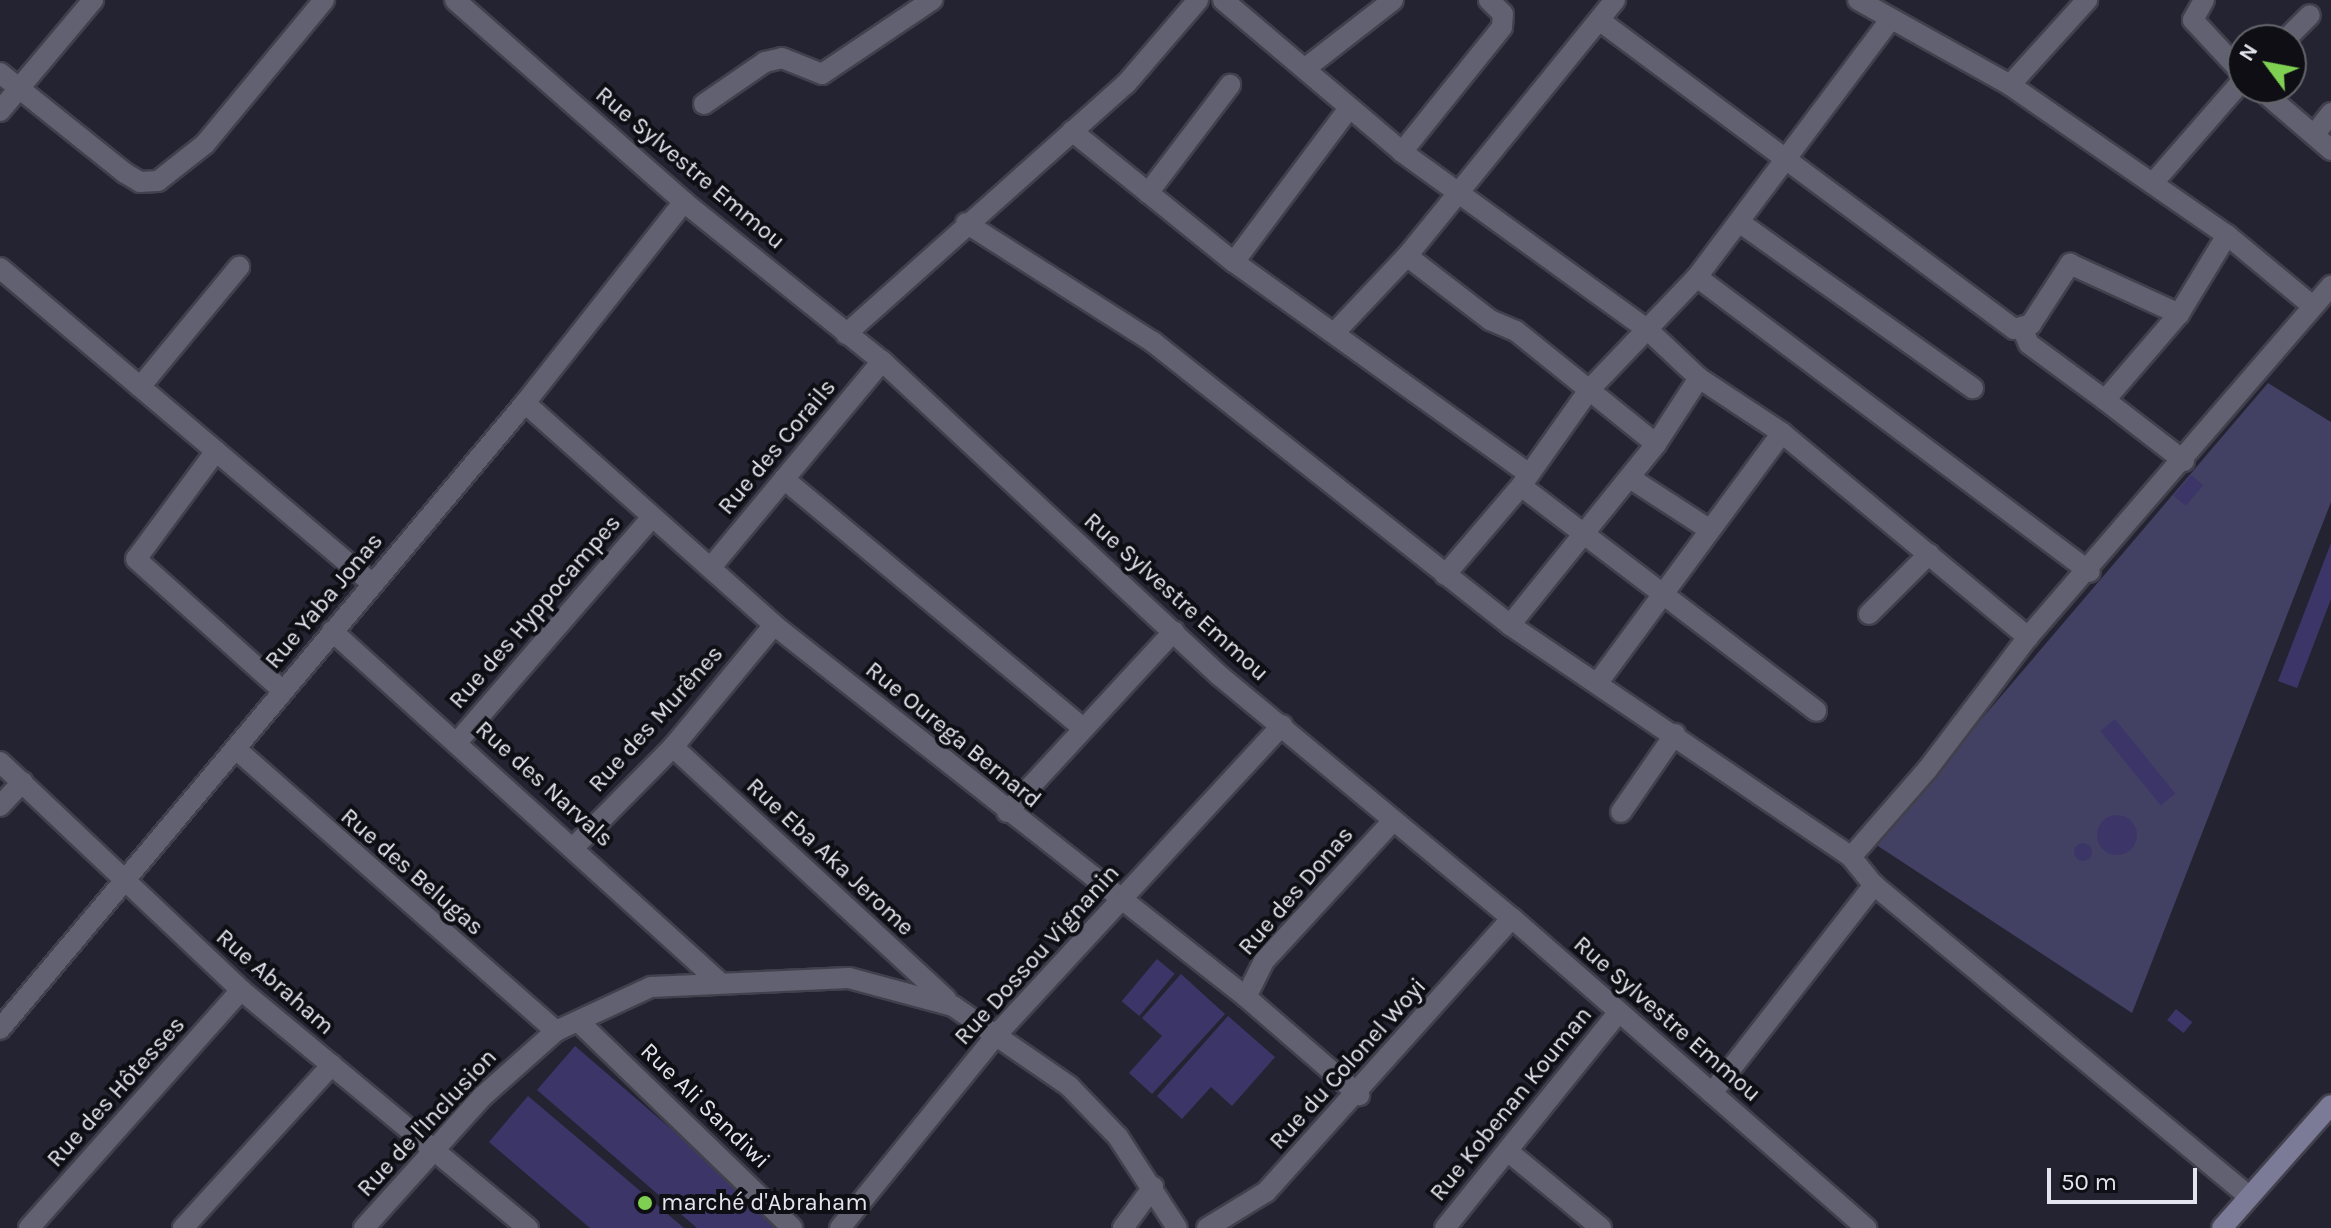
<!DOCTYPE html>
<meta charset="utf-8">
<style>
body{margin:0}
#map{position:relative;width:2331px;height:1228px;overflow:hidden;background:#242332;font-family:Karla,sans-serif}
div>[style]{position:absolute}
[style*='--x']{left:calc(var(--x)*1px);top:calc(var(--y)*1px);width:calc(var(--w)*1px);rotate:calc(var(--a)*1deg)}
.green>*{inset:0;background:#434163}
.building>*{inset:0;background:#3b3667;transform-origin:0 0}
.round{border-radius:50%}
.roads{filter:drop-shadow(2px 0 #41404c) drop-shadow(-2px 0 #41404c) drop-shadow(0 2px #41404c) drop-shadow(0 -2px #41404c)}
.street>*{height:20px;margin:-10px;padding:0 10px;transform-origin:10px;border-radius:10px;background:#616171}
.secondary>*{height:20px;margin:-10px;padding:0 10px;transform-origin:10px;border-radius:10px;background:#7b7a97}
.dots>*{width:22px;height:22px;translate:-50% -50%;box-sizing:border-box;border:4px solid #0e0e14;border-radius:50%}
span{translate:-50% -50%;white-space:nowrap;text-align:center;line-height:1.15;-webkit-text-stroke:8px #0e0e14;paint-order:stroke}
.street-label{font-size:24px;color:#e4e4ee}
.poi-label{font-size:24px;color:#e4e4ee}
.left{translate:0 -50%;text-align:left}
.north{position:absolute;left:2227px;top:24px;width:80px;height:80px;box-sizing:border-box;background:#0e0e14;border:2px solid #64646b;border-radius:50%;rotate:302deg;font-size:22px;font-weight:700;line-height:32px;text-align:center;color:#e4e4ee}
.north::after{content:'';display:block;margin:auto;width:28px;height:36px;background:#7fd052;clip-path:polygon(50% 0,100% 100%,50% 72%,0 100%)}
.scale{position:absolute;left:2047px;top:1168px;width:150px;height:36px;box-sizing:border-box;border:4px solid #e4e4ee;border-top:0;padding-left:10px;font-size:24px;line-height:28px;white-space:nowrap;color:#e4e4ee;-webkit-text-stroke:6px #0e0e14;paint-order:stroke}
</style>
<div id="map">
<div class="green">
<div style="clip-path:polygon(2268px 383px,2331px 422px,2331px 502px,2132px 1013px,1875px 844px)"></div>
</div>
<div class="building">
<div style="left:2191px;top:475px;width:16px;height:27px;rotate:40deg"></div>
<div style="clip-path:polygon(2331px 543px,2331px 599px,2297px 688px,2278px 681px)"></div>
<div style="left:2115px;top:719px;width:96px;height:19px;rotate:51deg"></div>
<div class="round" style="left:2097px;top:815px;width:40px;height:40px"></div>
<div class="round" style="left:2074px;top:843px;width:18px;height:18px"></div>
<div style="left:1157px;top:959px;width:23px;height:55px;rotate:40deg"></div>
<div style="clip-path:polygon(1181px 974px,1225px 1014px,1152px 1094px,1129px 1073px,1162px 1036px,1142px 1018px)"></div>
<div style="left:2176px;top:1009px;width:21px;height:14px;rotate:39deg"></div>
<div style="clip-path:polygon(1228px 1016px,1275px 1057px,1232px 1106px,1211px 1087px,1182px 1119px,1157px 1096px)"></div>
<div style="clip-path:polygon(575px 1046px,786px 1228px,697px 1228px,537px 1090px)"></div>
<div style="clip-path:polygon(528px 1096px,684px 1228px,590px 1228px,489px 1142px)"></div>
</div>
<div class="roads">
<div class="street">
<div style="--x:455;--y:0;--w:305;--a:41.4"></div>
<div style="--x:684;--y:202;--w:254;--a:38.8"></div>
<div style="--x:882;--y:361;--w:462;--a:43"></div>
<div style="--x:1220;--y:676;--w:379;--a:39.7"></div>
<div style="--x:1512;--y:918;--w:471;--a:41.2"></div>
<div style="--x:1223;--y:0;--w:235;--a:40.3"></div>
<div style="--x:1402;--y:152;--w:304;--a:35.9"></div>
<div style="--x:1648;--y:330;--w:70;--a:43.3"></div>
<div style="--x:1699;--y:378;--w:100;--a:33.5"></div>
<div style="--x:1782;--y:433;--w:320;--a:39.7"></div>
<div style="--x:1858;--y:0;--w:174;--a:29.2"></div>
<div style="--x:2010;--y:85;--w:264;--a:34.7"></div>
<div style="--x:2227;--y:235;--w:108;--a:39.7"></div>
<div style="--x:2204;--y:0;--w:23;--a:119"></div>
<div style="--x:2193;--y:20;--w:74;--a:47.2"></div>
<div style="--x:1599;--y:20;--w:517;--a:36.67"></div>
<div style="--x:2014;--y:329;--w:18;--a:-16"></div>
<div style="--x:2031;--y:324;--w:72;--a:-57"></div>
<div style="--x:2070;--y:264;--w:120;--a:24.6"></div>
<div style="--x:2285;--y:40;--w:35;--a:-45"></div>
<div style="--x:1307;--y:67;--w:109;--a:-37.9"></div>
<div style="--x:0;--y:73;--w:160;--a:38.7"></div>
<div style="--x:125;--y:173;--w:17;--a:31"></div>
<div style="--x:140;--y:182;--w:18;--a:-3"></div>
<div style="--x:158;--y:181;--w:60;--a:-38.2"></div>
<div style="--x:205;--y:144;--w:187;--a:-50.4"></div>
<div style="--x:2010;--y:85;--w:115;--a:-47.8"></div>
<div style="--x:2259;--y:88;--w:95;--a:40.7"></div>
<div style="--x:704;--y:104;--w:74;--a:-34.5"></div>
<div style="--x:765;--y:62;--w:17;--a:-13"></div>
<div style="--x:782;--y:58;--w:43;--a:21.8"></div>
<div style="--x:822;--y:74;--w:133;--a:-33.9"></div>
<div style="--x:0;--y:111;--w:145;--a:-50"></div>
<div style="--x:1072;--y:131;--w:208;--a:39"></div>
<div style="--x:1234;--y:262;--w:363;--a:35.7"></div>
<div style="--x:2314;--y:135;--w:28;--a:-52"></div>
<div style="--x:1402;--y:152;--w:160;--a:-51.3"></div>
<div style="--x:1502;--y:27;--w:13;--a:-86"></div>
<div style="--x:1503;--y:14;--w:20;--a:-135"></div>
<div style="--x:2153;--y:183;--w:137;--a:-48.9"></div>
<div style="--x:1148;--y:193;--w:136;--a:-52.8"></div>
<div style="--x:1739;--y:222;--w:287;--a:35.4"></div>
<div style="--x:966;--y:223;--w:222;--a:32.5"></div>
<div style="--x:1153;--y:342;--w:456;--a:38.4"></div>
<div style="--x:1510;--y:625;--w:412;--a:34.2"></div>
<div style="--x:1851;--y:857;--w:116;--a:-48.9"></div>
<div style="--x:1927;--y:770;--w:167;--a:-52.8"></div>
<div style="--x:2028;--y:637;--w:464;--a:-49.2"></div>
<div style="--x:1407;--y:256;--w:105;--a:37.6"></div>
<div style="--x:1490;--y:320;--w:28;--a:23"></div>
<div style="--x:1516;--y:331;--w:180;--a:38.9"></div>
<div style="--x:1234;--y:262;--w:192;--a:-53.2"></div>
<div style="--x:0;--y:268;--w:488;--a:40.3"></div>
<div style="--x:1697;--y:277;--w:491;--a:36.9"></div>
<div style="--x:2023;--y:330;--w:15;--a:67"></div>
<div style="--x:2029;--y:344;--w:94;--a:36.4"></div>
<div style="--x:1336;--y:331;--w:103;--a:-46.6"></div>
<div style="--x:1407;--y:256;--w:330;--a:-50.9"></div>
<div style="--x:846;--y:334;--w:375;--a:-41.8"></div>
<div style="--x:1126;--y:84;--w:111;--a:-49.4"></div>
<div style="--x:140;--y:387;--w:156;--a:-50.5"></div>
<div style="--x:525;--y:403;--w:334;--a:41.7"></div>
<div style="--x:774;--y:625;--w:601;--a:38.24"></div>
<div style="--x:1246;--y:997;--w:150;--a:40.9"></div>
<div style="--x:216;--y:451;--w:134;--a:126.5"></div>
<div style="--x:136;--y:559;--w:196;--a:41.9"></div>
<div style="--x:2184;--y:461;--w:100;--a:-142.3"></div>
<div style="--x:2105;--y:400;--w:113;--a:-49.3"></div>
<div style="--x:2179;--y:314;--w:92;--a:-58.7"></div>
<div style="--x:1630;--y:478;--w:95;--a:33"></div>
<div style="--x:784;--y:479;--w:389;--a:39.8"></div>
<div style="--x:1521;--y:486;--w:371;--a:37.3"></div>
<div style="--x:712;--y:566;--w:266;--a:-50.3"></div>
<div style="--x:1445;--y:575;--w:117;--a:-49.5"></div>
<div style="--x:1521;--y:486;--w:118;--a:-54.7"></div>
<div style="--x:1589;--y:390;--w:156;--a:-46.3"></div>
<div style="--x:1697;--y:277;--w:323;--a:-53.1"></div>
<div style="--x:1869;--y:614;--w:85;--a:-45"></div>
<div style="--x:1510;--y:625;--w:233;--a:-51.1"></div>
<div style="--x:1656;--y:444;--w:79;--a:-56.9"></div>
<div style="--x:332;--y:631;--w:520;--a:42.19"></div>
<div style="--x:1599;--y:681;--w:308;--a:-53.6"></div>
<div style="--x:459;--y:740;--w:294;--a:-49.1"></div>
<div style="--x:673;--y:747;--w:372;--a:42.7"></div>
<div style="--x:236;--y:749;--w:427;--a:41.4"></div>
<div style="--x:0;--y:762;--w:332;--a:43.4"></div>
<div style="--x:241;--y:990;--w:373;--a:39.7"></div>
<div style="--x:0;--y:806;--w:33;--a:-47"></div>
<div style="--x:1007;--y:812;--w:246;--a:-47.3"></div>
<div style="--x:1621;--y:812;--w:95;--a:-55.3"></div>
<div style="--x:575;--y:846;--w:139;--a:-45.3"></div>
<div style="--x:673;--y:747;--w:158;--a:-50.4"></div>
<div style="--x:1851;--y:857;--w:36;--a:51"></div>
<div style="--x:1874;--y:885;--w:487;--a:39.7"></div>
<div style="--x:1246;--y:997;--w:40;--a:-63.4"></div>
<div style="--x:1264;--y:961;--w:188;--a:-47.4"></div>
<div style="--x:580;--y:1023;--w:295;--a:44"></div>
<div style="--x:0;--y:1029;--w:817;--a:-50.01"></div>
<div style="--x:525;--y:403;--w:256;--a:-51.7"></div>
<div style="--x:1712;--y:1093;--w:264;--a:-52.1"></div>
<div style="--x:1510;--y:1153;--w:118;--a:39.5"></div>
<div style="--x:29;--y:1228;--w:319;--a:-48.3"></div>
<div style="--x:183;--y:1228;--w:221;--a:-47.6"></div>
<div style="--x:364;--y:1228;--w:178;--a:-48"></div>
<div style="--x:483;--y:1096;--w:98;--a:-41.7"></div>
<div style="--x:556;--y:1031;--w:105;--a:-24.9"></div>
<div style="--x:651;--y:987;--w:198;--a:-2.6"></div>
<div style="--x:849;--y:978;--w:108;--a:15.1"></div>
<div style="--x:953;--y:1006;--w:141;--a:34.6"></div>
<div style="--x:1069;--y:1086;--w:71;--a:46.1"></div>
<div style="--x:1118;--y:1137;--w:108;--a:57"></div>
<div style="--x:840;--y:1228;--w:251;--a:-51"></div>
<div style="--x:998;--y:1033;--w:419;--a:-47.3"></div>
<div style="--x:1123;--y:1228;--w:51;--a:-53.8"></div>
<div style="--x:1207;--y:1228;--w:69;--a:-31.4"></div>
<div style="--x:1266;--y:1192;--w:368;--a:-48.1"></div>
<div style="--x:1445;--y:1228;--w:276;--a:-51.2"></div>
</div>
<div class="secondary">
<div style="--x:2222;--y:1228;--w:164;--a:-48.5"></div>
</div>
</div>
<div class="dots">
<div style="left:645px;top:1203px;background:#7fd052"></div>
</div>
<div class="street-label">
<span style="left:690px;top:168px;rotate:40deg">Rue Sylvestre Emmou</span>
<span style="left:777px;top:447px;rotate:-50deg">Rue des Corails</span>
<span style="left:1176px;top:597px;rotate:42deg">Rue Sylvestre Emmou</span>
<span style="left:324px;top:601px;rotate:-50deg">Rue Yaba Jonas</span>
<span style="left:535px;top:612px;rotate:-49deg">Rue des Hyppocampes</span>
<span style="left:656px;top:719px;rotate:-48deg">Rue des Murênes</span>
<span style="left:953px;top:735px;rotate:39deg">Rue Ourega Bernard</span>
<span style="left:544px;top:784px;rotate:42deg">Rue des Narvals</span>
<span style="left:830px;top:857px;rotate:43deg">Rue Eba Aka Jerome</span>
<span style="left:412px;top:872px;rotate:41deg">Rue des Belugas</span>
<span style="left:1296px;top:891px;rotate:-49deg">Rue des Donas</span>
<span style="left:1037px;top:955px;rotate:-48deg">Rue Dossou Vignanin</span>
<span style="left:275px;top:982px;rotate:41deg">Rue Abraham</span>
<span style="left:1667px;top:1019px;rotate:41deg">Rue Sylvestre Emmou</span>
<span style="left:1348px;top:1064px;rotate:-48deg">Rue du Colonel Woyi</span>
<span style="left:116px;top:1092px;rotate:-48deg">Rue des Hôtesses</span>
<span style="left:1511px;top:1104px;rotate:-51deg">Rue Kobenan Kouman</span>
<span style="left:705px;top:1106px;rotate:44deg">Rue Ali Sandiwi</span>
<span style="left:427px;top:1123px;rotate:-47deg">Rue de l'Inclusion</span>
</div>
<div class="poi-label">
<span class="left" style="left:661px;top:1203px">marché d'Abraham</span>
</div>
<div class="north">N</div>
<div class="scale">50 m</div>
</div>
